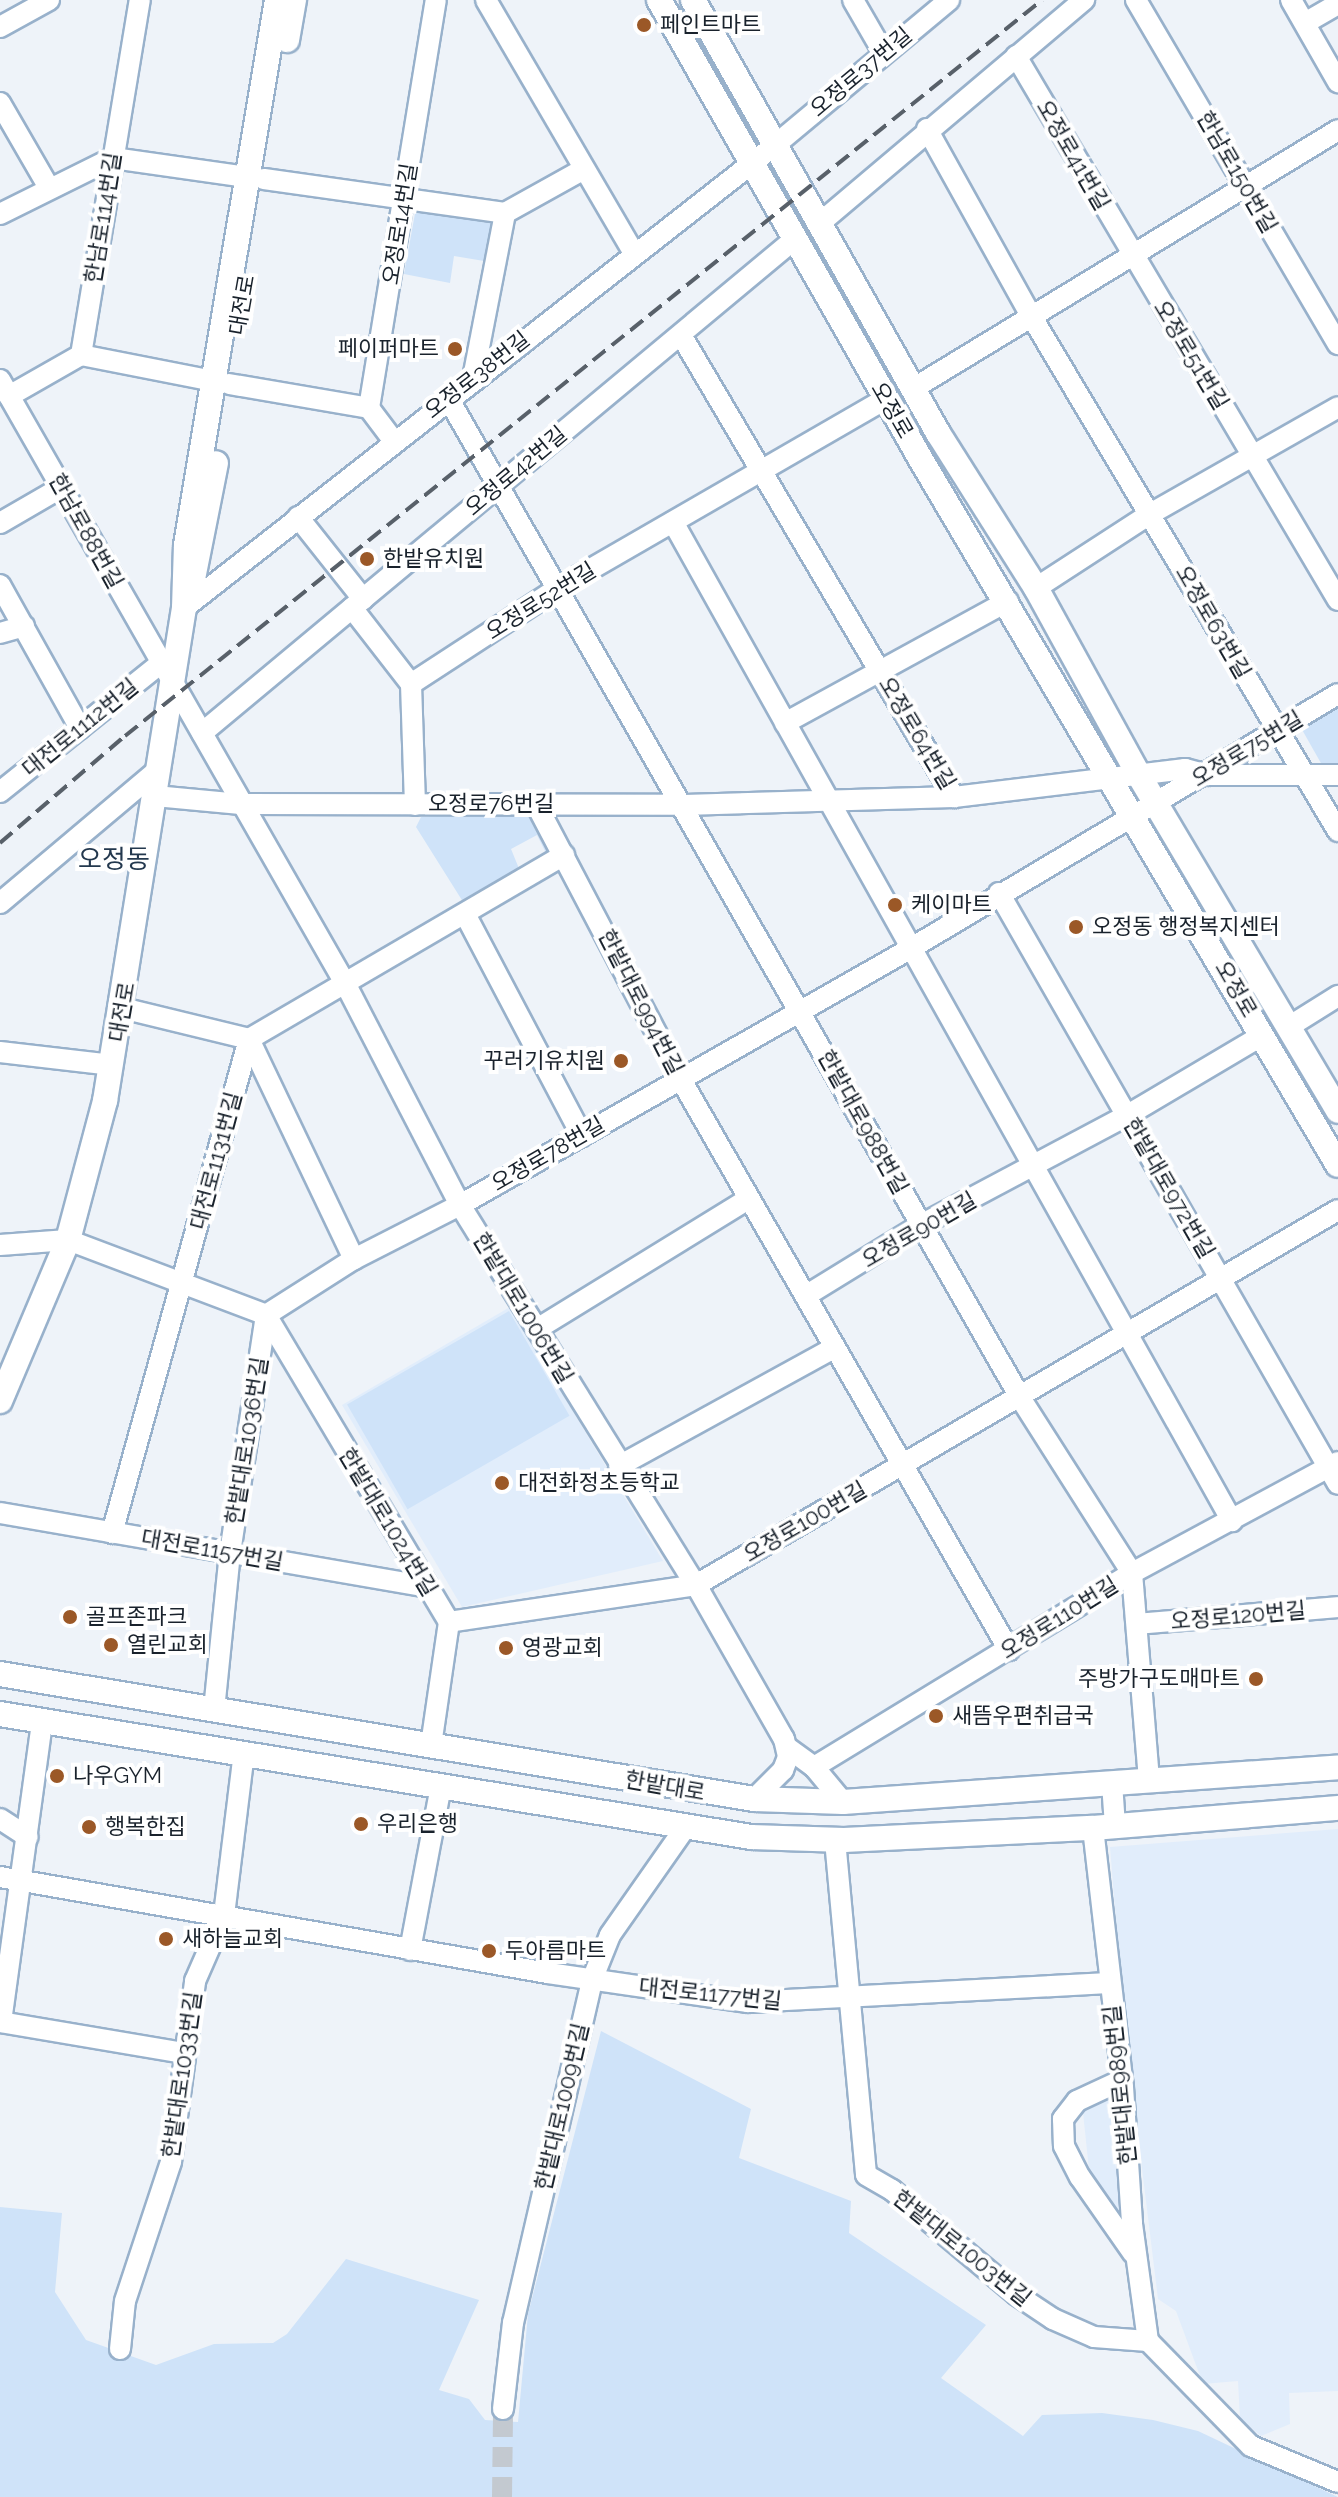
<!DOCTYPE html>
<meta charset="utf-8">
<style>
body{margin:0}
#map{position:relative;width:1338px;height:2497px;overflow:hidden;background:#eef3f9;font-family:Raleway,"Noto Sans KR",sans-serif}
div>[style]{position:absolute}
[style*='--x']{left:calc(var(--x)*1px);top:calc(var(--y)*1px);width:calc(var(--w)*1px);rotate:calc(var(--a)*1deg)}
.built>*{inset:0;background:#e1edfb}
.green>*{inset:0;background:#cfe3f9;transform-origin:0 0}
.minor-tunnel>*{height:20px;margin-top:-10px;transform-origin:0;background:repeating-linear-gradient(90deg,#c3c9d0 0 20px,transparent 0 30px)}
.roads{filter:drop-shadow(2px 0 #98b1cb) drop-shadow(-2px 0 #98b1cb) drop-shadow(0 2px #98b1cb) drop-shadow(0 -2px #98b1cb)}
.minor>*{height:20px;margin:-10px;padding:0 10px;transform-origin:10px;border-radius:10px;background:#fff}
.major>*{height:24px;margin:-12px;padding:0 12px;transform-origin:12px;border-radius:12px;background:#fff}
.rail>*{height:4px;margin-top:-2px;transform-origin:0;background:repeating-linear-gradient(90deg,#586069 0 16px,transparent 0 24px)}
.dots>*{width:22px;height:22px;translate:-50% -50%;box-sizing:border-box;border:4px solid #fff;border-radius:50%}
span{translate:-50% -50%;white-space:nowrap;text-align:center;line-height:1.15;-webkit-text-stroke:8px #fff;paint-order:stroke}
.poi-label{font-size:22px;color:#19222c}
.left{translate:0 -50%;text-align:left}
.right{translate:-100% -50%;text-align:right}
.street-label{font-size:22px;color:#19222c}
.quarter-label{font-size:26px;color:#23384e}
</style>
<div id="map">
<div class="built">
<div style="clip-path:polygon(510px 1307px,663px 1561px,462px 1607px,342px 1405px)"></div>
<div style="clip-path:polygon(1338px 1829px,1338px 2391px,1289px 2393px,1290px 2424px,1261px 2436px,1240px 2419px,1238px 2381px,1203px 2384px,1176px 2311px,1158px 2299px,1125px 2030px,1110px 1847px)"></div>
<div style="clip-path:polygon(1117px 2086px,1129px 2221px,1119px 2222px,1090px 2179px,1082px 2103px)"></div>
</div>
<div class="green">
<div style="clip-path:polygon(416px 208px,496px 216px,490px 262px,454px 256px,450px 283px,404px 274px)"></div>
<div style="clip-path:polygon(1338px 705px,1338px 763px,1322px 765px,1300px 726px)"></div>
<div style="clip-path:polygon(523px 810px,553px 849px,548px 857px,537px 835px,511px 849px,520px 871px,465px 905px,416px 827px,421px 817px)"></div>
<div style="left:509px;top:1311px;width:121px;height:187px;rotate:60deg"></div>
<div style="clip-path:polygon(601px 2031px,751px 2109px,739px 2158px,851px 2201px,849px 2233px,986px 2325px,941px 2378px,1023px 2436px,1042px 2415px,1102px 2413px,1153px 2420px,1198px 2431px,1338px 2497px,0 2497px,0 2207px,62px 2213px,55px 2292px,86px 2340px,156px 2365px,214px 2344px,273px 2343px,287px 2334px,346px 2259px,479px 2300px,439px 2390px,469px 2399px,485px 2420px,518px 2422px,528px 2314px)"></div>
</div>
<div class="minor-tunnel">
<div style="--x:502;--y:2497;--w:88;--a:-89.3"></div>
</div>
<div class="roads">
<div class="minor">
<div style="--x:486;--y:0;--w:292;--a:59.7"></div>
<div style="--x:853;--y:0;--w:60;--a:60"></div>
<div style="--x:1136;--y:0;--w:399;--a:59.6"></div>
<div style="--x:1291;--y:0;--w:95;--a:60.2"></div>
<div style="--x:1305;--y:23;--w:38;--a:-30"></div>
<div style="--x:0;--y:27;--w:56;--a:-28.9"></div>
<div style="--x:1016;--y:56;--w:632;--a:59.38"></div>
<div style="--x:0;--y:103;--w:98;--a:60"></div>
<div style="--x:927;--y:129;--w:212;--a:60.9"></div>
<div style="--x:1030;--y:314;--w:602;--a:59.22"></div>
<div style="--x:264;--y:179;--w:243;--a:8"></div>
<div style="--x:505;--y:213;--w:90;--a:-29.1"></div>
<div style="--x:0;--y:214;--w:126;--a:-26.4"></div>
<div style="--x:113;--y:158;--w:135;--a:8.1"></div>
<div style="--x:820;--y:223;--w:346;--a:-40.2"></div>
<div style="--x:681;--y:335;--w:537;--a:59.42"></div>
<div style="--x:81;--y:355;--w:135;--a:11.1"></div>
<div style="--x:473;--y:378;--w:168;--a:-79"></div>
<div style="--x:0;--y:380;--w:697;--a:60.23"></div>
<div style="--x:346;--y:985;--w:248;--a:62.6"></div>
<div style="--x:460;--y:1205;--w:447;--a:58.2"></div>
<div style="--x:696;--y:1585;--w:177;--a:60.3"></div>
<div style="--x:784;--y:1739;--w:18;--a:77"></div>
<div style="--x:788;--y:1757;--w:14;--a:111"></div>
<div style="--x:783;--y:1770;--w:41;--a:135"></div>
<div style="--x:229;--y:384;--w:142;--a:9.7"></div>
<div style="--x:914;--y:388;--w:496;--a:-31.3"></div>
<div style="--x:9;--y:396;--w:83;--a:-29.7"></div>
<div style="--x:81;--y:355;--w:360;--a:-80.6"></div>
<div style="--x:448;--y:398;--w:1153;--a:60.21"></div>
<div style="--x:1021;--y:1399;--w:206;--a:57.5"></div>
<div style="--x:1132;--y:1573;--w:209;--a:85.3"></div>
<div style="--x:393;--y:440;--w:40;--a:-127"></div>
<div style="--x:369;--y:408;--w:413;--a:-80.7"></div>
<div style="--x:298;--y:517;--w:105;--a:51.6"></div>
<div style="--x:673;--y:522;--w:1145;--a:60.77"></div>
<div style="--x:0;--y:523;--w:72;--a:-30.1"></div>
<div style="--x:0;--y:585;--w:164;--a:60.8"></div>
<div style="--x:1036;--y:588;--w:136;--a:-33"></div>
<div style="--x:1150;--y:514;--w:216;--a:-29.6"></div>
<div style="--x:184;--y:608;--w:749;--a:-38.06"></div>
<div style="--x:774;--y:146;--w:228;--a:-39.8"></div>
<div style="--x:352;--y:608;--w:96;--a:52.2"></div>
<div style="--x:411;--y:684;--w:121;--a:88.1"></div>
<div style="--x:0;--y:633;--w:25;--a:-16"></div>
<div style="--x:411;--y:684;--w:176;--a:-33.1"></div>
<div style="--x:558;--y:588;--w:379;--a:-30"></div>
<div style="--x:785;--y:723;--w:254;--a:-28.7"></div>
<div style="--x:202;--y:733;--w:773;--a:-39.81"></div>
<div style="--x:0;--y:792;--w:206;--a:-38.7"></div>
<div style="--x:155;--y:796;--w:86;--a:5.3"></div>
<div style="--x:241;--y:804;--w:443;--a:0.1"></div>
<div style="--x:684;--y:805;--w:270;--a:-1.7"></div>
<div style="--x:954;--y:797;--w:233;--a:-6.9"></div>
<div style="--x:1185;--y:769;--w:24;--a:15"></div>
<div style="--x:1208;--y:775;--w:130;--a:0"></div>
<div style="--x:536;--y:804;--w:310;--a:62.3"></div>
<div style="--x:680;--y:1078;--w:660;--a:60.09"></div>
<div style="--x:999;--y:893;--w:681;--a:60.16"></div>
<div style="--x:0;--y:903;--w:208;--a:-40.1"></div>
<div style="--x:465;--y:914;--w:251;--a:62.2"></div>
<div style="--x:122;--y:1008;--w:131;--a:13.7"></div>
<div style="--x:249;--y:1039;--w:365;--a:-30.3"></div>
<div style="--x:1290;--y:1026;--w:57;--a:-32"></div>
<div style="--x:249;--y:1039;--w:244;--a:64.5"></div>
<div style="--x:0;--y:1052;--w:113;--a:6.6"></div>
<div style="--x:0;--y:1245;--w:68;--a:-4.2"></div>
<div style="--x:68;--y:1240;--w:212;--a:20.7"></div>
<div style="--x:266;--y:1315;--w:104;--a:-32.5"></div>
<div style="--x:354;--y:1259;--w:119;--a:-27"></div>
<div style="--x:460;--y:1205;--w:515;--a:-29.65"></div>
<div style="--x:908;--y:950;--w:500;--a:-30.77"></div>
<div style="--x:807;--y:1295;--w:134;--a:-31.6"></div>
<div style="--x:921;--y:1225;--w:232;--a:-28"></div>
<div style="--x:1126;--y:1116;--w:159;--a:-30.6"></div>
<div style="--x:266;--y:1315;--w:357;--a:59.2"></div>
<div style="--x:449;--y:1622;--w:124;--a:98.3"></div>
<div style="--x:537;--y:1329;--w:248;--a:-31.6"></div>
<div style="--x:619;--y:1466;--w:245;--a:-28.8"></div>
<div style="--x:0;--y:1513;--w:430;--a:9.8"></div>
<div style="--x:112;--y:1533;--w:513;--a:-74.5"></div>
<div style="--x:449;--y:1622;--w:250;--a:-8.5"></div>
<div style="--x:696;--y:1585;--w:743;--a:-30.29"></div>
<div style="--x:1137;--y:1624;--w:202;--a:-4.8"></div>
<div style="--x:214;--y:1710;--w:158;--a:-84.2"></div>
<div style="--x:230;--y:1553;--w:241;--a:-81.4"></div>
<div style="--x:788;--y:1748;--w:32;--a:36"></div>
<div style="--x:814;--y:1767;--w:373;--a:-31.4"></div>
<div style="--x:1132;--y:1573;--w:234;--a:-28.3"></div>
<div style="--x:814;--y:1767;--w:45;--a:50.4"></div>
<div style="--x:1112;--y:1783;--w:43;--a:86"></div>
<div style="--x:0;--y:1819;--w:33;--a:33"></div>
<div style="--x:1093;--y:1828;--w:261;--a:83.4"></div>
<div style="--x:1123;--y:2087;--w:137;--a:86.2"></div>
<div style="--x:1132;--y:2224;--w:118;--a:82.2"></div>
<div style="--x:835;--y:1840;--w:336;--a:84.7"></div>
<div style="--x:866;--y:2175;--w:30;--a:30"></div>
<div style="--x:892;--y:2190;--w:163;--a:40"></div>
<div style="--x:1017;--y:2295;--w:43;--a:33.7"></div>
<div style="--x:1053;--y:2319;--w:45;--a:23.7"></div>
<div style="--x:1094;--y:2337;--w:54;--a:4.2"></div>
<div style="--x:1148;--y:2341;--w:147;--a:45.6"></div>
<div style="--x:1251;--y:2446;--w:94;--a:22.5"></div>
<div style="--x:0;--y:1877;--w:556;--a:9.94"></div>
<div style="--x:548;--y:1973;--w:202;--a:8.3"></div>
<div style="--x:748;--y:2002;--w:361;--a:-3"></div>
<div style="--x:410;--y:1950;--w:167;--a:-79.3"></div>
<div style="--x:0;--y:2022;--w:186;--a:9.6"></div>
<div style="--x:1;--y:2022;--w:304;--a:-82.2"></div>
<div style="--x:1122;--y:2080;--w:50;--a:155"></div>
<div style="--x:1077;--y:2101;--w:23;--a:128"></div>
<div style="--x:1063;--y:2119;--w:27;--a:88"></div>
<div style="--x:1064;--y:2146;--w:35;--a:63"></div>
<div style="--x:1080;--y:2177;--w:93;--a:55.1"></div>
<div style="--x:120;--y:2349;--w:48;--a:-84.1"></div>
<div style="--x:125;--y:2301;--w:146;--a:-71.7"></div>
<div style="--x:171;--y:2162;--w:183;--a:-82.4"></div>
<div style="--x:195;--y:1981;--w:72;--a:-66.3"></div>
<div style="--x:224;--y:1915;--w:163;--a:-83"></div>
<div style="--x:503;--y:2409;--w:87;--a:-83.4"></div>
<div style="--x:513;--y:2323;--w:352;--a:-77"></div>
<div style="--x:592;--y:1980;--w:48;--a:-68.2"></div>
<div style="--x:610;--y:1935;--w:131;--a:-55"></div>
</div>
<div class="major">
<div style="--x:659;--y:0;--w:527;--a:60.32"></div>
<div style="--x:920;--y:458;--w:821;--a:59.41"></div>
<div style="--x:693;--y:0;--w:498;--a:60.5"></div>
<div style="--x:938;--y:433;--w:183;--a:57.7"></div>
<div style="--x:1036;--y:588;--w:210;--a:61.2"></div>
<div style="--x:1137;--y:772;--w:394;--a:59.3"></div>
<div style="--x:287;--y:40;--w:41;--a:-80.1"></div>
<div style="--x:193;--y:579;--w:118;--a:-78.8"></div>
<div style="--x:0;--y:1401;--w:175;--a:-67.1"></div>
<div style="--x:68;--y:1240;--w:144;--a:-75.1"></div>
<div style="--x:105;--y:1101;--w:499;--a:-80.9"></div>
<div style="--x:184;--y:608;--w:63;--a:-88.2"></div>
<div style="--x:186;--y:545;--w:553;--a:-80.52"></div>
<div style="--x:0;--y:1674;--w:764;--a:9.41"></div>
<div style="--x:754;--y:1799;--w:89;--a:1.9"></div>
<div style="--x:843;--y:1802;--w:496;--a:-4"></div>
<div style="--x:0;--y:1714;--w:761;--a:9.3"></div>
<div style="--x:751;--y:1837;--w:93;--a:1.8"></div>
<div style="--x:844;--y:1840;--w:249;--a:-2.8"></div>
<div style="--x:1093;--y:1828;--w:246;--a:-4.7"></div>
</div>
</div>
<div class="rail">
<div style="--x:0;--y:843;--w:165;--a:-40.6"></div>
<div style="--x:125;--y:736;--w:1176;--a:-38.75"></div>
</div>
<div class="dots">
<div style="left:644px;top:25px;background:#9b5827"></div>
<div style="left:455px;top:349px;background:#9b5827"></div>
<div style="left:367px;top:559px;background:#9b5827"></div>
<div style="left:895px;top:905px;background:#9b5827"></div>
<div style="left:1076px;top:927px;background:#9b5827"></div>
<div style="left:621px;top:1061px;background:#9b5827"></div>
<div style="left:502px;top:1483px;background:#9b5827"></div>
<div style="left:70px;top:1617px;background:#9b5827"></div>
<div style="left:111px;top:1645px;background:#9b5827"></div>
<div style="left:506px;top:1648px;background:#9b5827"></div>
<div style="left:1256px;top:1679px;background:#9b5827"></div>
<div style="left:936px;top:1716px;background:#9b5827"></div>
<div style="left:57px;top:1776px;background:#9b5827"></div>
<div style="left:361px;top:1824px;background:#9b5827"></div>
<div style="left:89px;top:1827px;background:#9b5827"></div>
<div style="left:166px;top:1939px;background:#9b5827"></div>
<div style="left:489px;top:1951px;background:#9b5827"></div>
</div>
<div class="poi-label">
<span class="left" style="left:660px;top:25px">페인트마트</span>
<span class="right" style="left:439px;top:349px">페이퍼마트</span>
<span class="left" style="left:383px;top:559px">한밭유치원</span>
<span class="left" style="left:911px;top:905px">케이마트</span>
<span class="left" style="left:1092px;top:927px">오정동 행정복지센터</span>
<span class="right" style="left:605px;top:1061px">꾸러기유치원</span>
<span class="left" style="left:518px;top:1483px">대전화정초등학교</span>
<span class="left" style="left:86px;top:1617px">골프존파크</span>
<span class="left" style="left:127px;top:1645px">열린교회</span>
<span class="left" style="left:522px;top:1648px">영광교회</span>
<span class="right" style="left:1240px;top:1679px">주방가구도매마트</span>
<span class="left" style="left:952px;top:1716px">새뜸우편취급국</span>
<span class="left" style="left:73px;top:1776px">나우GYM</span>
<span class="left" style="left:377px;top:1824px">우리은행</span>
<span class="left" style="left:105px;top:1827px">행복한집</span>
<span class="left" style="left:182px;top:1939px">새하늘교회</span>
<span class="left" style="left:505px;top:1951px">두아름마트</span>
</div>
<div class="street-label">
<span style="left:861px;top:72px;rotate:-40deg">오정로37번길</span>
<span style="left:1073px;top:155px;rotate:60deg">오정로41번길</span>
<span style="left:1237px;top:172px;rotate:60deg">한남로150번길</span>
<span style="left:103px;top:218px;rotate:-81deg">한남로114번길</span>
<span style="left:400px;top:224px;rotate:-81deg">오정로14번길</span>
<span style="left:242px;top:305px;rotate:-80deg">대전로</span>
<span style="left:1191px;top:355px;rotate:59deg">오정로51번길</span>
<span style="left:477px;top:375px;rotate:-38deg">오정로38번길</span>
<span style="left:892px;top:410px;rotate:60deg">오정로</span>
<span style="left:516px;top:471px;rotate:-40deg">오정로42번길</span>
<span style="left:86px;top:531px;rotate:61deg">한남로88번길</span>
<span style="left:541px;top:601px;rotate:-32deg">오정로52번길</span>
<span style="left:1213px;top:622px;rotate:60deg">오정로63번길</span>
<span style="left:80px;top:728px;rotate:-39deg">대전로1112번길</span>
<span style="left:917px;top:733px;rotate:59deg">오정로64번길</span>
<span style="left:1247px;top:749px;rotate:-31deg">오정로75번길</span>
<span style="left:491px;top:804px">오정로76번길</span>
<span style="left:1236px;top:989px;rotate:60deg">오정로</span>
<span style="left:641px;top:1002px;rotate:63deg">한밭대로994번길</span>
<span style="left:122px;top:1012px;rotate:-80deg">대전로</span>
<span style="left:863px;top:1122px;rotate:61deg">한밭대로988번길</span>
<span style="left:548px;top:1154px;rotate:-30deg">오정로78번길</span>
<span style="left:216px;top:1161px;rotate:-75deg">대전로1131번길</span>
<span style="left:1169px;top:1188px;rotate:60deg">한밭대로972번길</span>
<span style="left:919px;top:1230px;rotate:-30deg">오정로90번길</span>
<span style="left:523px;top:1308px;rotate:59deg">한밭대로1006번길</span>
<span style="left:247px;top:1441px;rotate:-81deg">한밭대로1036번길</span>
<span style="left:388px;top:1522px;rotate:59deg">한밭대로1024번길</span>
<span style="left:805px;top:1522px;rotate:-30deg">오정로100번길</span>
<span style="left:212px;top:1550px;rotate:10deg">대전로1157번길</span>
<span style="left:1238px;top:1616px;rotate:-5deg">오정로120번길</span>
<span style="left:1059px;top:1618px;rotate:-32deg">오정로110번길</span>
<span style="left:665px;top:1786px;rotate:10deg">한밭대로</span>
<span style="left:710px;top:1994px;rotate:6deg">대전로1177번길</span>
<span style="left:182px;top:2075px;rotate:-82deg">한밭대로1033번길</span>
<span style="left:1120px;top:2085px;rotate:-96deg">한밭대로989번길</span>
<span style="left:562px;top:2107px;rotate:-77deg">한밭대로1009번길</span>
<span style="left:962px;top:2248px;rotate:39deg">한밭대로1003번길</span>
</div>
<div class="quarter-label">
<span style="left:114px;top:860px">오정동</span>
</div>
</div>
